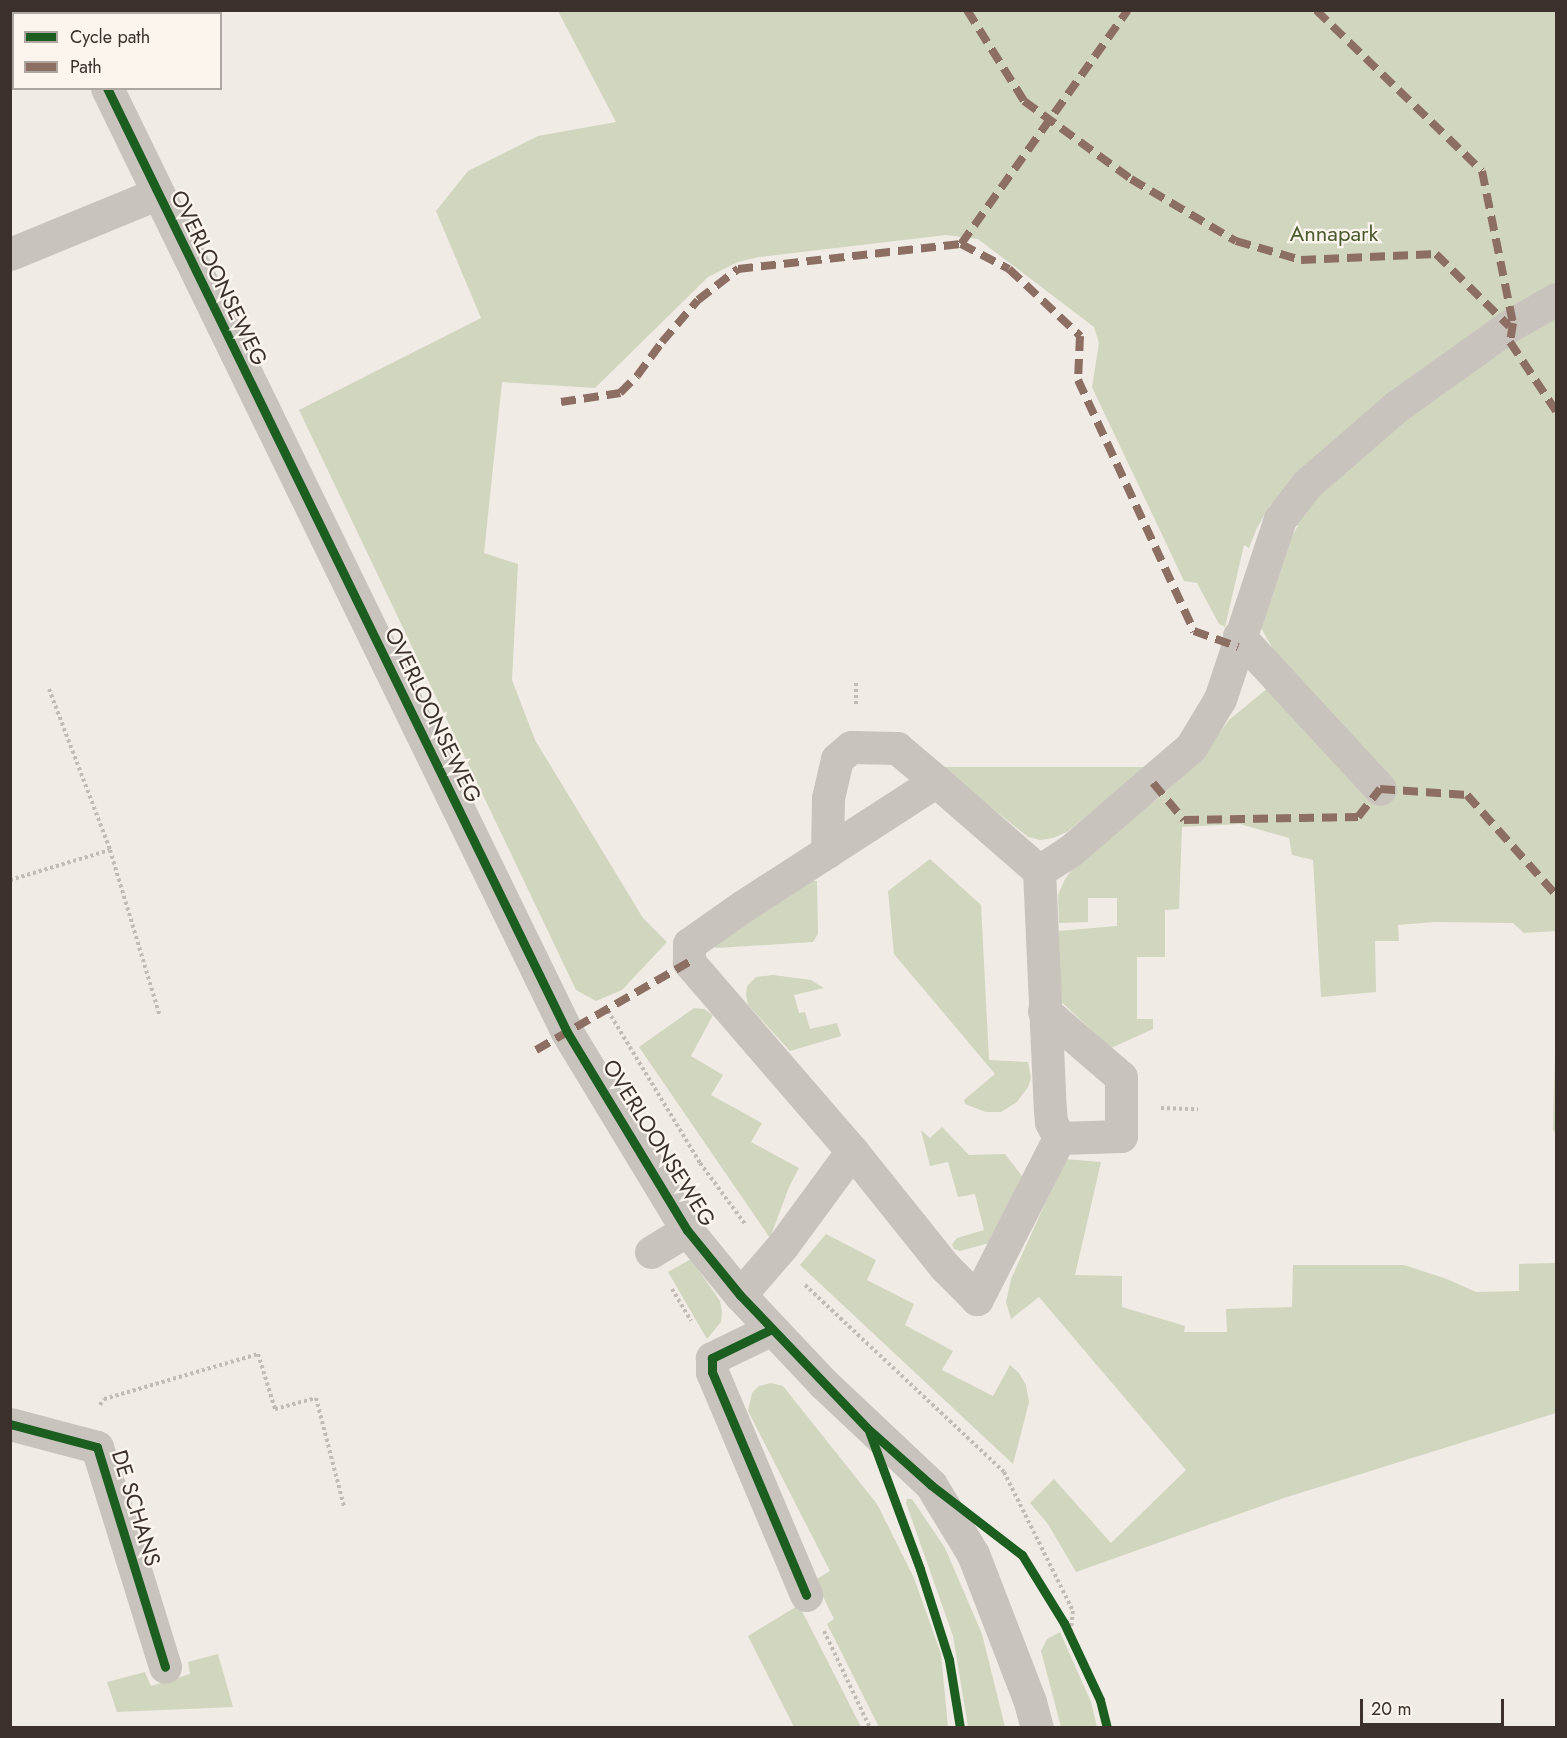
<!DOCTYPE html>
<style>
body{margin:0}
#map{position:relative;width:1567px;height:1738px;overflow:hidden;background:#f0ebe5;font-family:Jost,sans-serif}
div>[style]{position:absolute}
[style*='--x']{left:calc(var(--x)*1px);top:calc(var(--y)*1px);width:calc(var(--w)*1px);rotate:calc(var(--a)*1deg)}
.green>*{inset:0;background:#d1d6bf}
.path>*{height:4px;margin-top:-2px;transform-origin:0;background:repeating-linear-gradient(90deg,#c2bbb6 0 3px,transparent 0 6px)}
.minor>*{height:33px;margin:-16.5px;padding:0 16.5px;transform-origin:16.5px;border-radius:16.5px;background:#c9c3be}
.quiet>*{height:8px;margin-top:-4px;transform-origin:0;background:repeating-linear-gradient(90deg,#8d6e63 0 15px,transparent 0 23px)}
.cycleway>*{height:9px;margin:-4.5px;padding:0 4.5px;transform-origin:4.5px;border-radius:4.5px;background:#1b5e20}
span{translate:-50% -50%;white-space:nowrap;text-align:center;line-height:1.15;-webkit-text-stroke:4.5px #fbf5ee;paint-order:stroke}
.park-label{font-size:22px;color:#4a5a2e}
.street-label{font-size:22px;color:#3b302b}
.frame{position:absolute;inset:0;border:12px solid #3b302b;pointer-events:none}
.legend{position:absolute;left:12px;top:12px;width:210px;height:78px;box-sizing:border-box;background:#fbf5ee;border:2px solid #aea6a0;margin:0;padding:8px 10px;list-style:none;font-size:18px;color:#3b302b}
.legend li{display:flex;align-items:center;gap:12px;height:30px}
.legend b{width:30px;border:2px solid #aea6a0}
.scale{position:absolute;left:1360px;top:1699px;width:144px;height:27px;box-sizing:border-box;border:3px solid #3b302b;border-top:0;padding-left:8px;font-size:18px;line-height:21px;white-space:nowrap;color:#3b302b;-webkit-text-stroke:4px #fbf5ee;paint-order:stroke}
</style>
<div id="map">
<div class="green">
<div style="clip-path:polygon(558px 11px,1556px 11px,1556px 931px,1524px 933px,1513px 923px,1435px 922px,1398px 925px,1399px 941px,1375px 941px,1376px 992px,1321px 997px,1313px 860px,1292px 855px,1289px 838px,1240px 824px,1182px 827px,1179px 909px,1165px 910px,1165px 957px,1137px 957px,1137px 1019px,1153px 1019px,1153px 1029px,1111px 1048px,1058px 999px,1058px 931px,1117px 926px,1117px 898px,1088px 898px,1088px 922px,1059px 923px,1058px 895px,1065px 879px,1076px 864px,1166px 792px,1208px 748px,1229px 720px,1286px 673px,1259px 624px,1283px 549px,1298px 526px,1271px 504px,1257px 528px,1249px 548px,1244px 545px,1225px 627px,1219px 624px,1197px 583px,1184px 581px,1092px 387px,1099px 343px,1094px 327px,978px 239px,946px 235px,759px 257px,738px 262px,708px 277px,595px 388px,502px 382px,484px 553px,518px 564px,512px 680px,535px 740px,643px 918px,667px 942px,622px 990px,596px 1001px,576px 990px,299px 410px,481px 318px,436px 211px,468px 171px,538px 136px,616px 122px)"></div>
<div style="clip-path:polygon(941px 767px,1146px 767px,1067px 832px,1053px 838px,1040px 840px,1028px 837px)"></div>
<div style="clip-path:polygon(930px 859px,981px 905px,989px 1060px,1028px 1062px,1031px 1078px,1028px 1087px,1017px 1102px,1001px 1112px,986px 1112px,965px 1104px,964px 1100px,995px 1074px,894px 954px,888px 891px)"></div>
<div style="clip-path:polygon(811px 881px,817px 881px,818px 934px,813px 942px,716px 948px,713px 946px)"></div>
<div style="clip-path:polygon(773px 975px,811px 980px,824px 988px,794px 995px,799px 1013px,805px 1012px,810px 1029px,837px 1023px,841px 1036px,790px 1051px,748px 1005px,746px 995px,747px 986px,756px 977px)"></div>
<div style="clip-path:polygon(694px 1008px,704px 1009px,713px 1015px,691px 1056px,723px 1075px,711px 1095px,762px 1123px,751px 1142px,799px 1168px,789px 1187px,770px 1238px,639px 1047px)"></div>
<div style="clip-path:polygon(1555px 1050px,1556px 1050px,1556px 1136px,1553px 1129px)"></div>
<div style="clip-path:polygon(942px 1127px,969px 1155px,1005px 1154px,1022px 1176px,989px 1243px,960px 1251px,954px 1249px,952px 1244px,957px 1238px,984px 1230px,975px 1194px,958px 1197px,948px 1162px,930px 1166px,921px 1130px,930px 1138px)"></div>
<div style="clip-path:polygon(1065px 1159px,1101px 1162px,1075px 1275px,1122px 1276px,1122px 1307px,1185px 1326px,1184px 1332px,1227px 1332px,1226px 1309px,1292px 1307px,1293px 1265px,1404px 1265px,1447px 1279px,1476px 1292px,1519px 1291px,1519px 1264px,1556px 1263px,1556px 1413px,1284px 1498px,1076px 1572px,1048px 1524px,1030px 1503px,1054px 1479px,1111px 1543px,1186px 1470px,1039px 1297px,1011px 1319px,1006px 1302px,1011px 1279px)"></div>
<div style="clip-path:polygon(826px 1234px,876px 1260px,867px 1280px,914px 1304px,905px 1325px,953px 1351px,942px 1370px,993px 1396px,1010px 1365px,1019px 1373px,1026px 1385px,1029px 1402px,1013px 1464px,800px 1265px)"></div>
<div style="clip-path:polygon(691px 1259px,720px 1301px,722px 1312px,721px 1322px,707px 1339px,668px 1272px)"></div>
<div style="clip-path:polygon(771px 1383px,783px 1386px,877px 1504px,914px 1578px,941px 1654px,948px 1727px,879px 1727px,827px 1624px,834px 1619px,815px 1580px,830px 1571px,748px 1411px,752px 1393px,759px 1386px)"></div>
<div style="clip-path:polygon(907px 1499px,912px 1499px,945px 1548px,982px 1634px,1005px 1727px,968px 1727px,953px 1636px,906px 1503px)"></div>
<div style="clip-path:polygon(799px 1605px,861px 1727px,794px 1727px,748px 1636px)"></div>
<div style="clip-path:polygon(1060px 1632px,1091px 1702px,1097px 1727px,1061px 1727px,1041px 1651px,1047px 1639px)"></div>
<div style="clip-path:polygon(218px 1654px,233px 1707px,117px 1712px,107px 1682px,145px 1672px,151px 1686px,190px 1674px,188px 1662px)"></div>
</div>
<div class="path">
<div style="--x:49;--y:689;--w:172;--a:69.2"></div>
<div style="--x:110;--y:850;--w:174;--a:73.3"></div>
<div style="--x:856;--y:704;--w:23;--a:-90"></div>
<div style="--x:10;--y:880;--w:104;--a:-16.7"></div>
<div style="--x:608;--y:1011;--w:178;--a:58.8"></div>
<div style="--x:700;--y:1163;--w:76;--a:53.6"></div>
<div style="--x:1161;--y:1108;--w:37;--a:2"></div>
<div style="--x:805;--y:1285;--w:273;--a:43.2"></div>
<div style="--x:1004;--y:1472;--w:155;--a:63.6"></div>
<div style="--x:1073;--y:1611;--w:24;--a:97"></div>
<div style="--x:672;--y:1289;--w:37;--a:59"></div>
<div style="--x:100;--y:1405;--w:7;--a:-56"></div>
<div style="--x:104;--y:1399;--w:160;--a:-16.3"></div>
<div style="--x:258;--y:1354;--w:58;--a:72.8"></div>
<div style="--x:275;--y:1409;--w:42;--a:-15"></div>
<div style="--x:316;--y:1398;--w:112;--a:75.5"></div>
<div style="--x:824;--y:1631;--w:107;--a:64.6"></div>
</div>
<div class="minor">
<div style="--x:71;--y:10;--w:4;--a:76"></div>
<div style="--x:107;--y:88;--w:1050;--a:64.02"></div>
<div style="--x:567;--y:1032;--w:232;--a:58.8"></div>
<div style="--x:687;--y:1230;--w:84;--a:50.8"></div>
<div style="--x:740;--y:1295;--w:122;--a:46.7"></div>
<div style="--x:824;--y:1384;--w:147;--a:43.3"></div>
<div style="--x:931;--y:1485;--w:81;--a:58.7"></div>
<div style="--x:973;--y:1554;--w:159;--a:68.9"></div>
<div style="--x:1030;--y:1702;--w:27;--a:75"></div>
<div style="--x:10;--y:254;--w:158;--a:-22.3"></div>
<div style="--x:1239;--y:636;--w:208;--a:47.3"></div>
<div style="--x:936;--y:781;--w:137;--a:41.1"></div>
<div style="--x:1039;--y:871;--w:239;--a:87.4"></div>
<div style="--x:1050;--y:1110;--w:12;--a:85"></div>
<div style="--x:1051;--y:1122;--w:18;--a:63"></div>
<div style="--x:1059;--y:1138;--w:181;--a:117"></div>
<div style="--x:977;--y:1299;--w:45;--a:-135"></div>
<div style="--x:945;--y:1267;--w:149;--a:-128.7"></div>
<div style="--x:852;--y:1151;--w:250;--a:-130.8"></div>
<div style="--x:689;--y:962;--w:18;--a:-90"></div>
<div style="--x:689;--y:944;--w:66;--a:-35.1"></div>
<div style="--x:743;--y:906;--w:230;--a:-32.9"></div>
<div style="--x:827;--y:852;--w:54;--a:-88.9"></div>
<div style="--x:828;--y:798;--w:40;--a:-77"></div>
<div style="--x:837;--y:759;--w:18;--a:-41"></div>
<div style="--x:851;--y:747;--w:46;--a:1.2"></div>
<div style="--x:897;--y:748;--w:51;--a:40.2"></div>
<div style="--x:1039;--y:871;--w:37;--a:-33"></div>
<div style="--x:1070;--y:851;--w:160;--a:-40.7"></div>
<div style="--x:1191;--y:747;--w:56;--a:-58.9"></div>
<div style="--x:1220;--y:699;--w:190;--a:-71.6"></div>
<div style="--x:1280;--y:519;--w:44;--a:-52.4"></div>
<div style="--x:1307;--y:484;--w:119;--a:-40.9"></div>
<div style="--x:1397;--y:406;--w:138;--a:-35.5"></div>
<div style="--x:1509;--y:326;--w:54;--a:-29.9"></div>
<div style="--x:1044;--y:1011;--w:101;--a:40.6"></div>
<div style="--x:1121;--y:1077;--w:59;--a:90"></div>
<div style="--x:1121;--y:1136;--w:62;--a:178.2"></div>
<div style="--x:651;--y:1252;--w:42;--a:-31.4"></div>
<div style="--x:740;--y:1295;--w:66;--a:-49.3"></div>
<div style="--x:783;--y:1245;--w:117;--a:-53.7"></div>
<div style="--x:772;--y:1329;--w:67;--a:154.2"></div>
<div style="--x:712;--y:1358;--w:14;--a:90"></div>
<div style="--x:712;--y:1372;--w:242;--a:67.1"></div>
<div style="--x:10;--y:1424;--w:90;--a:14.8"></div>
<div style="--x:97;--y:1447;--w:230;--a:72.8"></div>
</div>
<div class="quiet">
<div style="--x:967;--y:10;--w:107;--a:57.9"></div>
<div style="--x:1024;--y:101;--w:132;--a:36.1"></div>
<div style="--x:1131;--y:179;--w:122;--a:30.6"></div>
<div style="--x:1236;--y:241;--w:68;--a:16.3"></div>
<div style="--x:1301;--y:260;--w:135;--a:-2.5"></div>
<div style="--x:1436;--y:254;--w:103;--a:44.6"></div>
<div style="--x:1316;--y:10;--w:231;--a:44.1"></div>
<div style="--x:1482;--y:171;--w:155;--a:78.5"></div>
<div style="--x:1513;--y:323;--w:19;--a:99"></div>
<div style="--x:1510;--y:342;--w:83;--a:56.3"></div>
<div style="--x:961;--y:244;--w:287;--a:-54.5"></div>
<div style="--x:561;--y:402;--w:60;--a:-8.7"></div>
<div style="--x:620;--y:393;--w:24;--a:-45"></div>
<div style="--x:637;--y:376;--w:42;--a:-53.7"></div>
<div style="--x:662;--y:342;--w:55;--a:-49.4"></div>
<div style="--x:698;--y:300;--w:51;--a:-37.8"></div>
<div style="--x:738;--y:269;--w:224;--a:-6.4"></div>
<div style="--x:961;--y:244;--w:54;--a:27.5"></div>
<div style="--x:1009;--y:269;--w:98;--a:43.3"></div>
<div style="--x:1080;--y:336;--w:44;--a:92.6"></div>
<div style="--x:1078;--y:380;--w:277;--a:65.2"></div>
<div style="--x:1194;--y:631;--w:47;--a:20"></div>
<div style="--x:1153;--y:783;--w:48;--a:50"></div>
<div style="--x:1184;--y:820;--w:174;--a:-1"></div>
<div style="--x:1358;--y:817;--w:36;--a:-52"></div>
<div style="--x:1380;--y:789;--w:87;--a:3.9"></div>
<div style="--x:1467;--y:795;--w:134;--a:48.3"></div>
<div style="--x:536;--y:1050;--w:177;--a:-29.9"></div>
</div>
<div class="cycleway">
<div style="--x:107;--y:88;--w:1050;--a:64.02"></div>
<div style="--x:567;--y:1032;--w:232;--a:58.8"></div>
<div style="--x:687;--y:1230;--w:84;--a:50.8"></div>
<div style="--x:740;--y:1295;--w:184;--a:46.3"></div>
<div style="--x:867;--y:1428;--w:86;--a:41.7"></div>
<div style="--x:931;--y:1485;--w:115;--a:37.6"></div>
<div style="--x:1022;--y:1555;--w:80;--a:58.3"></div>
<div style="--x:1064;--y:1623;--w:85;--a:64.9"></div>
<div style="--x:1100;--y:1700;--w:29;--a:76"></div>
<div style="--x:772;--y:1329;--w:67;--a:154.2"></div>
<div style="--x:712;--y:1358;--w:14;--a:90"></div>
<div style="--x:712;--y:1372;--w:242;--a:67.1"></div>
<div style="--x:10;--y:1424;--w:90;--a:14.8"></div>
<div style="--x:97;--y:1447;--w:230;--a:72.8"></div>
<div style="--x:869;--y:1431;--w:147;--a:69.7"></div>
<div style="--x:920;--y:1569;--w:96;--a:72.3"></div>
<div style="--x:949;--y:1660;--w:69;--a:80.8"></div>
</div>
<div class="park-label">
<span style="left:1334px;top:234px">Annapark</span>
</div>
<div class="street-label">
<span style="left:219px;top:278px;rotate:64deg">OVERLOONSEWEG</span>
<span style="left:433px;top:715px;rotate:64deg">OVERLOONSEWEG</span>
<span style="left:659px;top:1143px;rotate:58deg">OVERLOONSEWEG</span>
<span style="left:136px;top:1508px;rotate:73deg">DE SCHANS</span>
</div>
<div class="frame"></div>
<ul class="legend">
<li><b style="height:8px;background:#1b5e20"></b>Cycle path</li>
<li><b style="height:8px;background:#8d6e63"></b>Path</li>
</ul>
<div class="scale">20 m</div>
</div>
